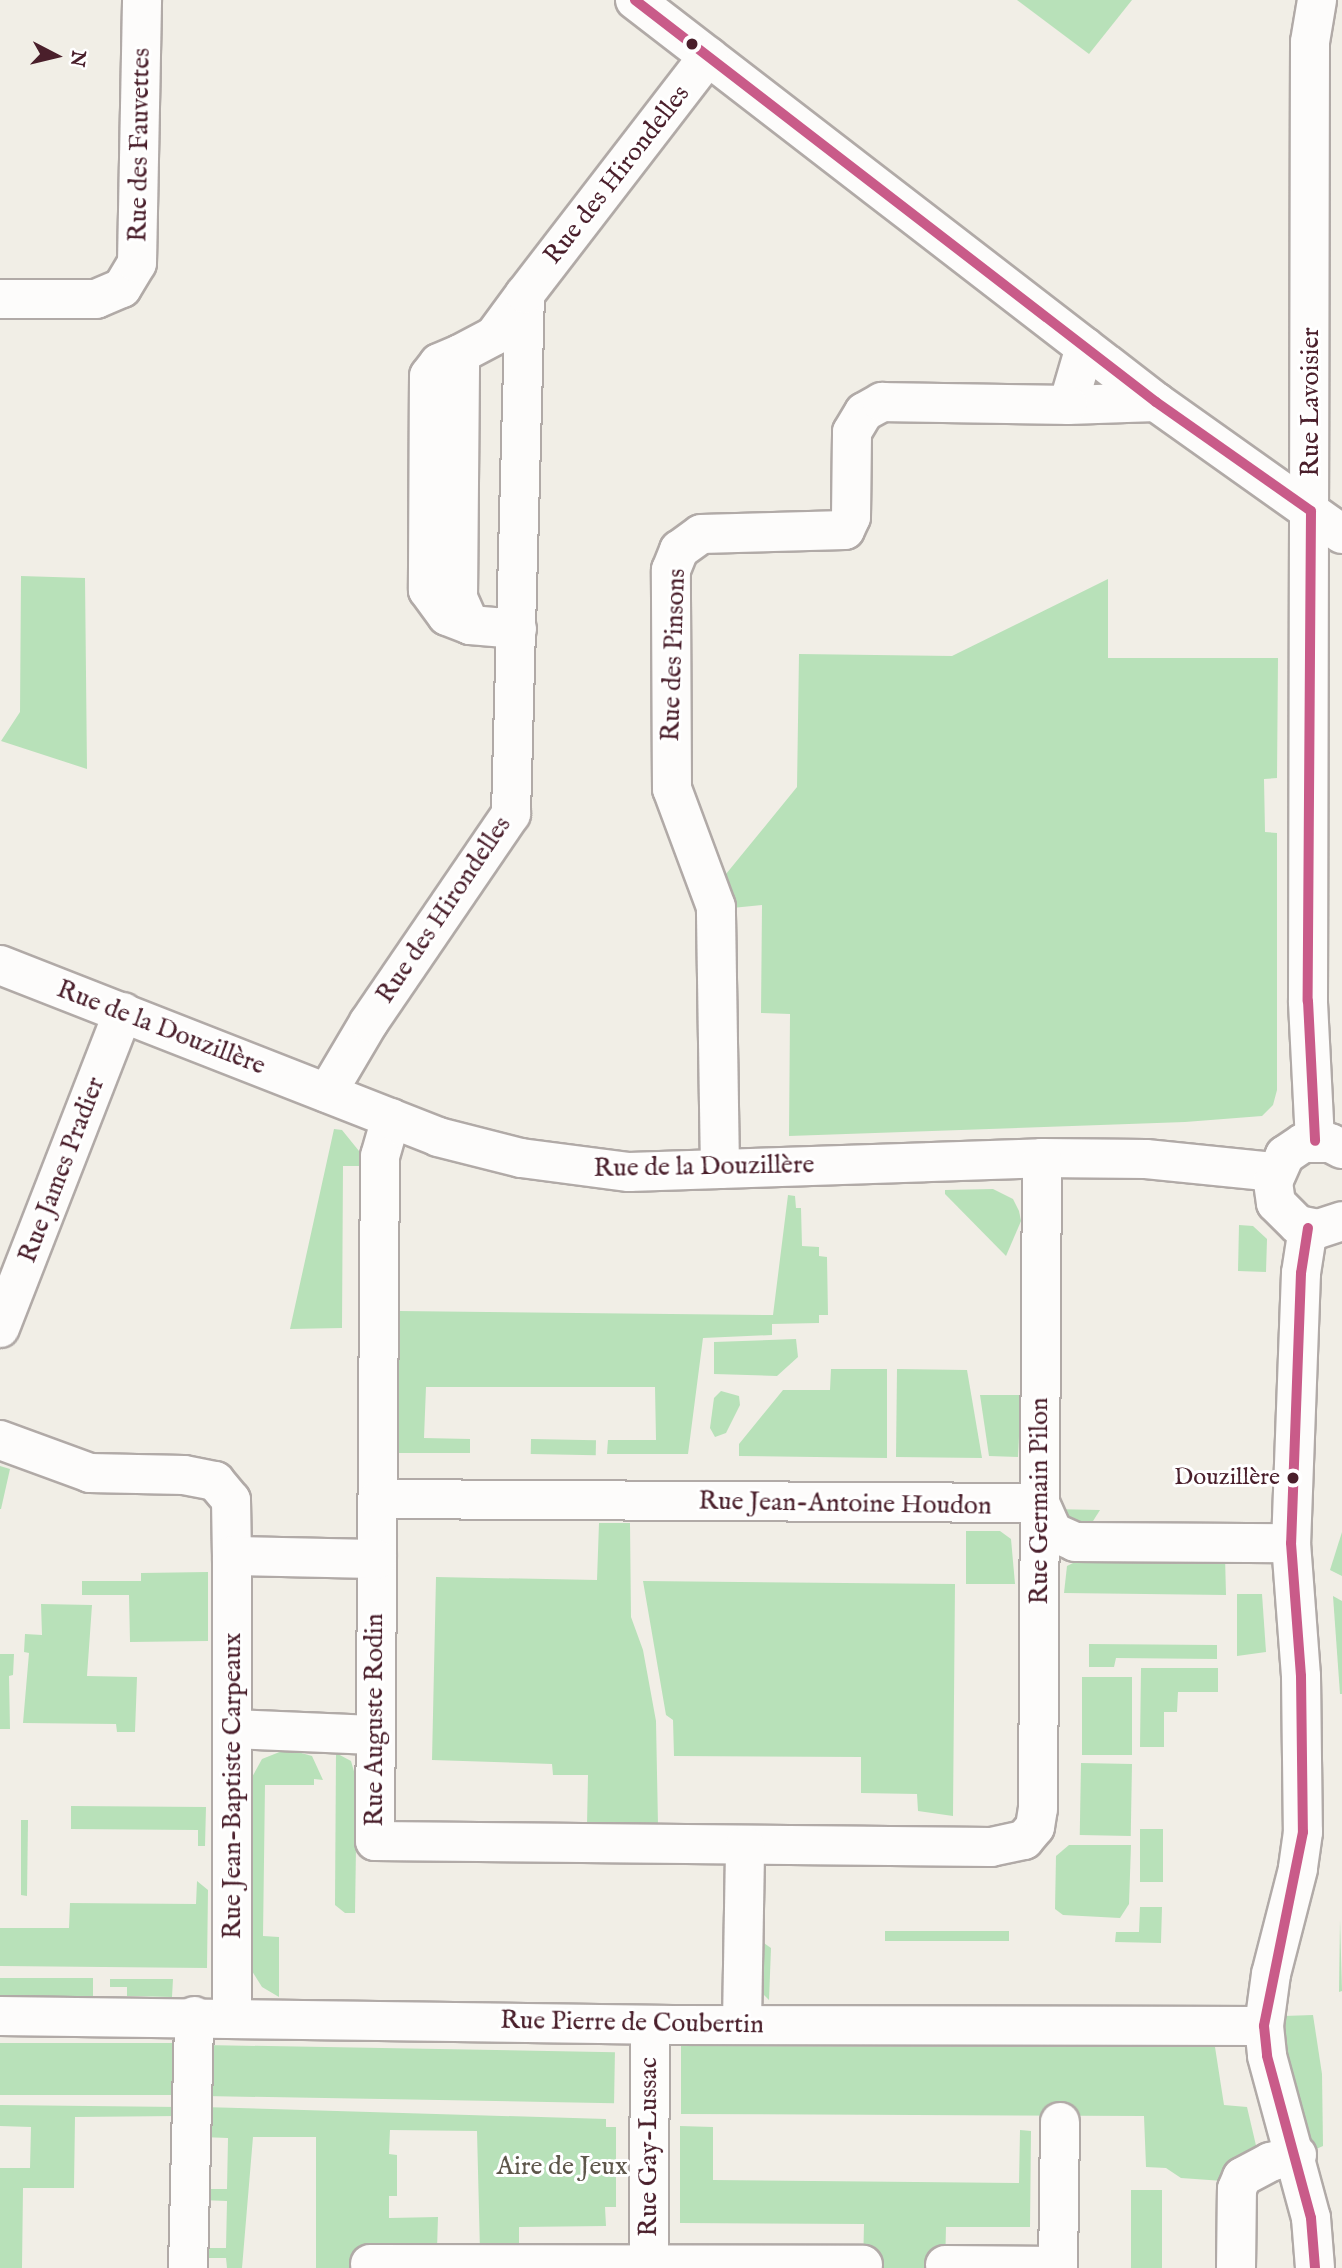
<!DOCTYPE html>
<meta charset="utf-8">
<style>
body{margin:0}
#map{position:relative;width:1342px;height:2268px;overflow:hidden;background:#f1eee6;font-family:"IM FELL English",serif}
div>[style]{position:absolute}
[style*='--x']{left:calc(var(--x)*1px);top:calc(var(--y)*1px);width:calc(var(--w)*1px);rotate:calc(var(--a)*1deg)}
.green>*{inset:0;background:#b8e1b9;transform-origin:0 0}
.roads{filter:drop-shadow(2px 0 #b1aaa7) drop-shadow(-2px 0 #b1aaa7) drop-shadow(0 2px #b1aaa7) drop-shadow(0 -2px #b1aaa7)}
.minor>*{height:38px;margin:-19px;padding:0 19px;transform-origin:19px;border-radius:19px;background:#fdfcfb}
.bus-1>*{height:10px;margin:-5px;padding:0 5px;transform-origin:5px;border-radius:5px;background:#c95b89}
.dots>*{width:19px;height:19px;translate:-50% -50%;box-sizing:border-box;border:4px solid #fff;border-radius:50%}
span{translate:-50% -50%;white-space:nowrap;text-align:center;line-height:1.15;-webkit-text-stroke:6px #fff;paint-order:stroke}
.bus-label{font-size:24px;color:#4a1f2b}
.right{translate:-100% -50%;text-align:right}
.street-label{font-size:26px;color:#4a1f2b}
.park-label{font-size:26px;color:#5d564a}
.north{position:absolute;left:21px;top:21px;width:70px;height:70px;-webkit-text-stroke:5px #fff;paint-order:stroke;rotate:97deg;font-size:19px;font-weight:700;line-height:28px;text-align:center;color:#4a1f2b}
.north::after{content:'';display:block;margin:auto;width:24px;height:32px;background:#4a1f2b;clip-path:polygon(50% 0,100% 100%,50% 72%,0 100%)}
</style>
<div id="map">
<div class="green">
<div style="clip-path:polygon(1017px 0,1132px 0,1089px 54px)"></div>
<div style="clip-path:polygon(21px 576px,85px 578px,87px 769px,1px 741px,20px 712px)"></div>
<div style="clip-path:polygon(1108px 579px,1108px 658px,1278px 658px,1277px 778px,1264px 779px,1265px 832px,1277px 833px,1277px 1090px,1273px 1105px,1262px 1116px,1185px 1122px,789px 1136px,790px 1014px,761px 1013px,762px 905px,732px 908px,726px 874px,797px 787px,799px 654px,952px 656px)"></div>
<div style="clip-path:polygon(334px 1129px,342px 1130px,359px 1151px,359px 1166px,343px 1166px,342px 1328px,290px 1329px)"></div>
<div style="clip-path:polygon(993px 1189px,1013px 1199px,1019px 1211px,1021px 1221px,1006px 1256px,945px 1194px,945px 1190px)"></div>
<div style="clip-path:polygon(788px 1195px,795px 1196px,796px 1208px,801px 1208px,802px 1246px,819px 1247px,819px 1256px,827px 1257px,828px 1315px,819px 1315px,819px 1323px,772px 1324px,772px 1335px,703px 1338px,688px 1454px,607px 1454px,608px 1440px,656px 1440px,655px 1387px,426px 1387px,424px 1438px,470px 1439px,470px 1453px,398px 1453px,399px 1311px,773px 1315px)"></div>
<div style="clip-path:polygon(1239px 1225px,1253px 1226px,1267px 1239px,1266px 1272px,1238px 1271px)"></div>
<div style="clip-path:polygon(796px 1339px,798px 1357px,777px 1376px,714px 1374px,714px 1342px)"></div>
<div style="clip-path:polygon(831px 1369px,887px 1369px,887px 1458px,739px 1456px,739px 1444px,783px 1390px,830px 1390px)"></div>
<div style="clip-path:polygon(897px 1369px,967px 1370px,982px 1458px,896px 1457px)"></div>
<div style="clip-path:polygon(721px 1391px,739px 1396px,740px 1405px,726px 1433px,715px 1437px,710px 1428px,714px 1398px)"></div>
<div style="clip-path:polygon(980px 1395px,1021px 1395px,1018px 1457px,989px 1456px)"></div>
<div style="left:531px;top:1439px;width:65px;height:15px;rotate:1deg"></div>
<div style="clip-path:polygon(0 1466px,10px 1469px,1px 1509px,0 1509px)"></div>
<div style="clip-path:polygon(1051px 1509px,1100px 1510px,1088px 1529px)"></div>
<div style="clip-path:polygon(599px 1523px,630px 1523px,631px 1617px,643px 1650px,656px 1721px,658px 1825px,587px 1825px,588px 1775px,553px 1775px,552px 1764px,432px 1760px,436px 1577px,597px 1580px)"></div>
<div style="clip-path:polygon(966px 1531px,1000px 1531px,1011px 1539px,1015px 1584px,966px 1584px)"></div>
<div style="clip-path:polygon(1342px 1532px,1342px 1576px,1330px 1570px)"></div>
<div style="clip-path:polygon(1087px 1556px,1225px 1556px,1226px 1595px,1064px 1593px,1067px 1566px)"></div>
<div style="clip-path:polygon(208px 1572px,208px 1641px,130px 1642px,129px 1595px,82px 1595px,82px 1581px,141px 1581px,141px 1573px)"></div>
<div style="clip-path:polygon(643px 1581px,955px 1584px,953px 1816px,918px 1811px,917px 1794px,861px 1793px,861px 1757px,674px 1756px,673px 1720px,666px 1715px)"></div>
<div style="clip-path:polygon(1237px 1594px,1262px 1594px,1266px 1652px,1237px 1656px)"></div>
<div style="clip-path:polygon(1333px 1596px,1342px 1601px,1342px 1694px,1340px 1694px)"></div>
<div style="clip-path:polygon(41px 1604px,92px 1605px,87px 1676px,137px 1677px,135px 1732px,117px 1732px,116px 1724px,23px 1723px,29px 1653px,24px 1652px,25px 1634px,42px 1635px)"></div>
<div style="clip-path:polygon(1089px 1644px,1217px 1645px,1217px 1659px,1116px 1658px,1114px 1667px,1089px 1667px)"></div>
<div style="clip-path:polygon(0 1654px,14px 1654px,13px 1675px,9px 1676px,10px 1729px,0 1729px)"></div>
<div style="clip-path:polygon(1141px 1668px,1218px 1668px,1218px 1692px,1178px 1692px,1177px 1712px,1164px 1712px,1164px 1747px,1140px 1747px)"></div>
<div style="left:1082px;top:1677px;width:50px;height:78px"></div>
<div style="clip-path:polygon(287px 1749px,312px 1756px,323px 1780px,314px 1779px,314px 1785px,265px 1785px,263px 1936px,279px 1937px,279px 1997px,262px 1987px,252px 1971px,251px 1779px,262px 1759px)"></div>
<div style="clip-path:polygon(336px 1753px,351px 1761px,357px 1782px,355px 1913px,345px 1913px,335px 1905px)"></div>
<div style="left:1081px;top:1763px;width:51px;height:72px;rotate:1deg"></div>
<div style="clip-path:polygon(71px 1806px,206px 1807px,205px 1846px,198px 1846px,198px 1830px,71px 1829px)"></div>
<div style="clip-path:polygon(21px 1820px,28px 1820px,27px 1896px,21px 1895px)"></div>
<div style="left:1140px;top:1829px;width:23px;height:53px"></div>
<div style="clip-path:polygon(1069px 1845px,1131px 1845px,1129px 1904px,1120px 1918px,1063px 1915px,1055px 1909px,1056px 1856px)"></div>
<div style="clip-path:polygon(197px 1881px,208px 1890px,207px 1968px,0 1966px,0 1928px,69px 1928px,70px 1903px,196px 1904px)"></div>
<div style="clip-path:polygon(1140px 1907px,1162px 1907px,1161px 1943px,1115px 1942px,1116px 1932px,1139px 1932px)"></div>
<div style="clip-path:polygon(1340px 1919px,1342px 1991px,1339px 1992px)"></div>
<div style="left:885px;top:1931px;width:124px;height:10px"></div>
<div style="clip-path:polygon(761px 1941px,771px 1948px,769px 2000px,759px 1990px)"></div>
<div style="left:0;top:1978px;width:93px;height:25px"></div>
<div style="clip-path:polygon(110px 1979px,173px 1979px,172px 1997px,127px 1996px,127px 1987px,110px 1987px)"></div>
<div style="clip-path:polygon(1313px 2015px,1322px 2074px,1323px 2146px,1314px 2150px,1289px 2064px,1284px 2016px)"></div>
<div style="left:0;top:2043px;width:172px;height:52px"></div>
<div style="left:205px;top:2045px;width:410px;height:51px;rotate:1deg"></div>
<div style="clip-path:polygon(681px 2046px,1215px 2047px,1224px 2105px,1247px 2107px,1258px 2154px,1223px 2181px,1181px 2178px,1166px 2168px,1146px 2167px,1144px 2116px,681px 2114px)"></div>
<div style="clip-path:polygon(0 2105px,179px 2107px,179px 2116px,75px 2117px,74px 2188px,23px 2188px,22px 2268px,0 2268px,0 2168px,30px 2168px,31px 2127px,0 2126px)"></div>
<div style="clip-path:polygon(203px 2107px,606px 2119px,606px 2127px,616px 2127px,616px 2207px,605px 2207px,606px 2226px,519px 2227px,519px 2251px,480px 2252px,477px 2131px,390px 2130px,389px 2154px,397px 2155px,397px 2196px,389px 2196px,389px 2218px,438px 2217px,437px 2249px,356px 2250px,355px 2268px,316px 2268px,316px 2137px,253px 2137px,242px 2268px,227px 2268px,226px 2258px,202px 2258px,202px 2248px,226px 2248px,227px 2201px,201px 2200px,201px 2189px,227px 2189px,228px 2138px,202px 2137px)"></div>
<div style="clip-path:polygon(680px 2126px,713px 2127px,713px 2180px,1019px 2183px,1020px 2130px,1031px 2131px,1030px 2227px,946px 2227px,945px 2268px,863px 2268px,864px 2224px,680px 2223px)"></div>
<div style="left:1131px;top:2190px;width:31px;height:78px"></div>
</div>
<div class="roads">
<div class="minor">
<div style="--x:635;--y:0;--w:658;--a:37.65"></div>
<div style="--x:1156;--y:402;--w:228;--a:35.4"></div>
<div style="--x:0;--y:299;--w:96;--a:0"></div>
<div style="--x:96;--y:299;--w:28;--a:-23"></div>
<div style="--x:122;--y:288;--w:29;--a:-59"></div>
<div style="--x:137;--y:263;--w:263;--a:-88.9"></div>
<div style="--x:1085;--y:347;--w:60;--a:106.3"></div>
<div style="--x:1068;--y:405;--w:88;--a:-2"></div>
<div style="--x:460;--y:354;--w:23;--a:157"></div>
<div style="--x:439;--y:363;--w:16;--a:128"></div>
<div style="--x:429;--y:376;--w:214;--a:90.3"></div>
<div style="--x:428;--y:590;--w:32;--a:54"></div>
<div style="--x:447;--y:616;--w:25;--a:21"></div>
<div style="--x:517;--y:629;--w:47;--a:-175.1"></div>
<div style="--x:470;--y:625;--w:30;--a:-114"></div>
<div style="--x:458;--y:598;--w:244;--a:-89.5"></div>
<div style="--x:460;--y:354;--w:38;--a:-28"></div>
<div style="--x:494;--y:336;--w:52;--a:-53.6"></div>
<div style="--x:0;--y:965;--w:471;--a:21.4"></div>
<div style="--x:438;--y:1137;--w:86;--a:14.2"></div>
<div style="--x:521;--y:1158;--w:109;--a:7.4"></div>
<div style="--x:629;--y:1172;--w:413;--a:-1.9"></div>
<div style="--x:1042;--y:1158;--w:104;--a:0.6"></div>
<div style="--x:1146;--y:1159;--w:130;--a:5.8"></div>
<div style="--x:327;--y:1093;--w:82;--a:-59.4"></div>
<div style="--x:369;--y:1022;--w:252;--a:-55.7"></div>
<div style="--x:511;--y:814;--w:520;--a:-88.46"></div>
<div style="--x:525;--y:294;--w:300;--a:-52.4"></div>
<div style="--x:391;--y:1118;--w:40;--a:106"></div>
<div style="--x:380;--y:1156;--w:685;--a:90.42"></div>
<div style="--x:375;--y:1841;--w:616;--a:0.56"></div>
<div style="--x:991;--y:1847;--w:34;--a:-12"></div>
<div style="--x:1024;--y:1840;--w:17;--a:-50"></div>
<div style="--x:1035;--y:1827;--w:18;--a:-81"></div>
<div style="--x:1038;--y:1809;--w:651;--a:-89.65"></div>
<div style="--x:1315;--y:1141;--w:140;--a:-92.9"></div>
<div style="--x:1308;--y:1001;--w:959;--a:-89.88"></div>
<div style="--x:1310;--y:42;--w:43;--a:-80.5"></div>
<div style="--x:1342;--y:1149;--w:13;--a:-153"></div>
<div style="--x:1330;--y:1143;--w:27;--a:180"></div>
<div style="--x:1303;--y:1143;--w:22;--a:146"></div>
<div style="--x:1285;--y:1155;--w:30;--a:114"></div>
<div style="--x:1273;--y:1182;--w:21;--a:82"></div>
<div style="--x:1276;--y:1203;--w:31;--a:45"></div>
<div style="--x:1298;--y:1225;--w:20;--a:11"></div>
<div style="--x:1318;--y:1229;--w:25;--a:-18"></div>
<div style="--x:720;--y:1169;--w:262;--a:-90.9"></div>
<div style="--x:716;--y:907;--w:126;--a:-110.4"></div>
<div style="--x:672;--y:789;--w:219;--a:-90.3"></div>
<div style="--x:671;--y:570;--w:22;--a:-68"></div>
<div style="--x:679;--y:550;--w:27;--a:-36"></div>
<div style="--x:701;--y:534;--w:144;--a:-1.6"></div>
<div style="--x:845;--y:530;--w:14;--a:-65"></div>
<div style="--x:851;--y:517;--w:85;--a:-89.3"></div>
<div style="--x:852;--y:432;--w:23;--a:-59"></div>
<div style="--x:864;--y:412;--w:21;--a:-29"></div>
<div style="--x:882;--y:402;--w:186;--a:0.9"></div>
<div style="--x:1308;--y:1228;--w:46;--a:98.8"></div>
<div style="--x:1301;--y:1273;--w:270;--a:92.1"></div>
<div style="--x:1291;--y:1543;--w:133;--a:85.7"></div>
<div style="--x:1301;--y:1676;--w:156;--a:89.3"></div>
<div style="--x:1303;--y:1832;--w:37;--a:98"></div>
<div style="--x:1298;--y:1869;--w:108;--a:104.4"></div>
<div style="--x:1271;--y:1974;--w:52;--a:97.7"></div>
<div style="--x:1264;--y:2026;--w:30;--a:84"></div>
<div style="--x:1267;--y:2056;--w:168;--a:74.8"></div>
<div style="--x:1311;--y:2218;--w:50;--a:85.4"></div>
<div style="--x:0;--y:1328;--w:339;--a:-68.7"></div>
<div style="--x:0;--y:1440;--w:96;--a:20.1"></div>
<div style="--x:90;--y:1473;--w:94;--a:1.2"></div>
<div style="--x:184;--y:1475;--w:32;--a:11"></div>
<div style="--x:215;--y:1481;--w:25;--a:50"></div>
<div style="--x:231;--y:1500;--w:56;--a:89"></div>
<div style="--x:232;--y:1556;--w:145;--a:1.2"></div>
<div style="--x:378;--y:1499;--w:662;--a:0.35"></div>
<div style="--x:1040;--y:1503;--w:32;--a:66"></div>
<div style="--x:1053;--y:1532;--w:24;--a:24"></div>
<div style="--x:1075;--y:1542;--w:216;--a:0.3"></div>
<div style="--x:234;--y:1729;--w:138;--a:2.5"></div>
<div style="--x:0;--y:2016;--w:673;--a:0.77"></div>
<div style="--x:673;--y:2025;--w:591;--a:0.1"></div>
<div style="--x:232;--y:2016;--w:460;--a:-90"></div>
<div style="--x:742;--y:2024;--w:178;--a:-89"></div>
<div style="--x:370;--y:2264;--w:493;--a:0.1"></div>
<div style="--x:945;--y:2265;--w:113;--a:0.5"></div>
<div style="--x:188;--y:2268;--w:252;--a:-88.6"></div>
<div style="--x:649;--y:2268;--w:243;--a:-89.8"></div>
<div style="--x:1058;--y:2268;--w:146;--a:-89.2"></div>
<div style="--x:1236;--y:2268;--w:79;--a:-89.3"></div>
<div style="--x:1237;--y:2189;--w:13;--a:-67"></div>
<div style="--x:1242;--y:2177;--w:32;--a:-28"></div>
<div style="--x:1270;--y:2162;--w:28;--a:-15"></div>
</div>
</div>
<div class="bus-1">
<div style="--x:635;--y:0;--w:658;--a:37.65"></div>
<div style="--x:1156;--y:402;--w:189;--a:35.1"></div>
<div style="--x:1311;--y:511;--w:490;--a:90.4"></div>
<div style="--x:1308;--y:1001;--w:140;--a:87.1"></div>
<div style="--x:1308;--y:1228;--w:46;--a:98.8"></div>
<div style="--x:1301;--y:1273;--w:270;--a:92.1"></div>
<div style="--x:1291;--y:1543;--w:133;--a:85.7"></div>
<div style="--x:1301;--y:1676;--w:156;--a:89.3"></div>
<div style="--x:1303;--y:1832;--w:198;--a:101.4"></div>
<div style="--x:1264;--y:2026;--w:30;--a:84"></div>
<div style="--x:1267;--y:2056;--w:168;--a:74.8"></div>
<div style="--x:1311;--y:2218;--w:50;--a:85.4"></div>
</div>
<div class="dots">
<div style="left:692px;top:44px;background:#4a1f2b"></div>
<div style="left:1293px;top:1478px;background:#4a1f2b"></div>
</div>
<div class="bus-label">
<span class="right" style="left:1280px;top:1478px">Douzillère</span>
</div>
<div class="street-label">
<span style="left:140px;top:145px;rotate:-89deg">Rue des Fauvettes</span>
<span style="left:617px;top:175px;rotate:-52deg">Rue des Hirondelles</span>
<span style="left:1311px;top:402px;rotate:-90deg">Rue Lavoisier</span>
<span style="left:674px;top:655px;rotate:-88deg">Rue des Pinsons</span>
<span style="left:444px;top:910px;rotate:-56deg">Rue des Hirondelles</span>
<span style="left:161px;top:1028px;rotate:21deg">Rue de la Douzillère</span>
<span style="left:704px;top:1167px;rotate:-1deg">Rue de la Douzillère</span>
<span style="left:62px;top:1170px;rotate:-69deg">Rue James Pradier</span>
<span style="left:1040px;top:1501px;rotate:-90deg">Rue Germain Pilon</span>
<span style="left:845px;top:1504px;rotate:1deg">Rue Jean-Antoine Houdon</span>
<span style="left:375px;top:1720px;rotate:-90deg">Rue Auguste Rodin</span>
<span style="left:233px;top:1786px;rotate:-90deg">Rue Jean-Baptiste Carpeaux</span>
<span style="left:632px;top:2023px;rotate:1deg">Rue Pierre de Coubertin</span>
<span style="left:649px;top:2147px;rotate:-90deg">Rue Gay-Lussac</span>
</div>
<div class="park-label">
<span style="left:562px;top:2167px">Aire de Jeux</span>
</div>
<div class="north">N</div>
</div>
